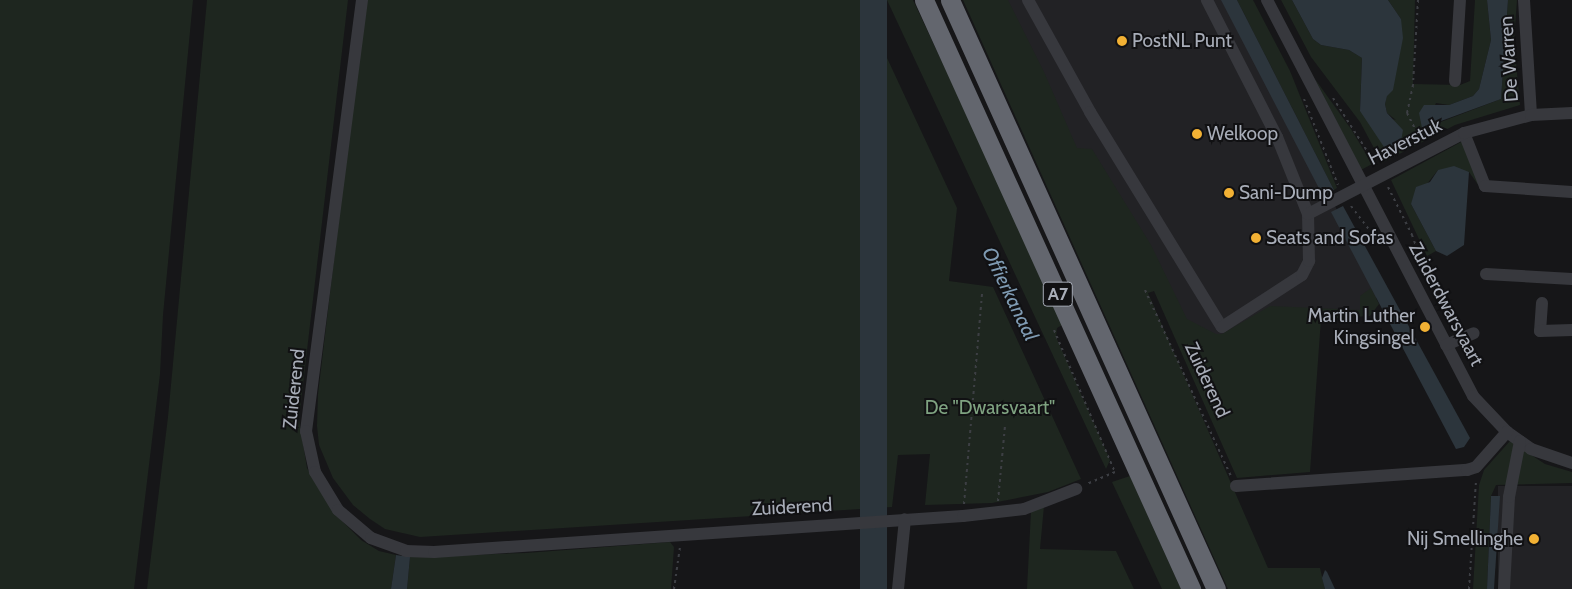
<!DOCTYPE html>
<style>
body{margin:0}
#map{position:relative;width:1572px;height:589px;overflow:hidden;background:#161618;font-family:Cabin,sans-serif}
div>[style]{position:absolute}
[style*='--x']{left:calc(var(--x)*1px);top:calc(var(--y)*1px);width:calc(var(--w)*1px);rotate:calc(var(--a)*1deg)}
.built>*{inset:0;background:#222225;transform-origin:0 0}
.green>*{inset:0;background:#1e261f}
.water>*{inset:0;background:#2c353c;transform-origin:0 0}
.path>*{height:2px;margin-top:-1px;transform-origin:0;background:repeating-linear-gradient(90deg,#3d3f44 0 2.5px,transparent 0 6.5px)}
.minor>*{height:12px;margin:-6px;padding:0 6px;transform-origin:6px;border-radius:6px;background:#37383d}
.highway>*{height:19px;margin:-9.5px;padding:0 9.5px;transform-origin:9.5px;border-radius:9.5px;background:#63666e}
.dots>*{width:14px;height:14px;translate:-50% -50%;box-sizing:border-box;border:2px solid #111113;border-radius:50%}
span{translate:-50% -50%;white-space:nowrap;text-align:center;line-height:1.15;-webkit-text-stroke:4px #111113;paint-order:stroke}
.shield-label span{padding:1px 4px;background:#111113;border:1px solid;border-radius:4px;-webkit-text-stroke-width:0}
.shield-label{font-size:18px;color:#a8adb8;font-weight:700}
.poi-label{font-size:19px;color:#a8adb8}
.left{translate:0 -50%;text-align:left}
.right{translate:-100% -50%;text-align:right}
.street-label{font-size:19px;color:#a8adb8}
.park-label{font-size:19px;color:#7fa381}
.water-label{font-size:20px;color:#7f9bb3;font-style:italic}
</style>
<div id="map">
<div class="built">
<div style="clip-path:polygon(1000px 0,1229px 0,1317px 173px,1381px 291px,1365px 314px,1269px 317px,1194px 349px,1073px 157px)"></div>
<div style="left:1572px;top:486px;width:103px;height:74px;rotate:90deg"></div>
</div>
<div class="green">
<div style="clip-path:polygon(0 0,193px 0,163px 315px,160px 374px,134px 589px,0 589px)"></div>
<div style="clip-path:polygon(207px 0,348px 0,299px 419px,307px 468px,333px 512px,361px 540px,379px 551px,396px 555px,391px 589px,147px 589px,168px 417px)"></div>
<div style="clip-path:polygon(365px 0,860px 0,957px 208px,949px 281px,993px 287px,1081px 479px,1048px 492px,992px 503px,925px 505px,930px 454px,898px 455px,892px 507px,420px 537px,385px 529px,370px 519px,353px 505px,333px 478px,319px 445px,317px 426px,318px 394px)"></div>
<div style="clip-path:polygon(887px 0,913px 0,974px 130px,1062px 325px,1057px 328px,1056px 337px,1110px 460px,1106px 469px)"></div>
<div style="clip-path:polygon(963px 0,1008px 0,1044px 72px,1077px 148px,1092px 149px,1151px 245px,1187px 319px,1216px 334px,1222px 334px,1270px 306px,1360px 310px,1360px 296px,1371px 288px,1379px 304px,1370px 316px,1321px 319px,1310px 472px,1237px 478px,1154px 291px,1148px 293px,1268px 568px,1320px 568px,1325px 589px,1228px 589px)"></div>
<div style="clip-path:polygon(1237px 0,1253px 0,1290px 71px,1337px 188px,1334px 190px)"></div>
<div style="clip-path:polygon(1281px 0,1292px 0,1313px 39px,1321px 45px,1349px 50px,1362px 58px,1360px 111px,1396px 120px,1387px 113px,1385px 104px,1401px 19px,1388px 0,1415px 0,1413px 84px,1460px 85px,1470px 81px,1475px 0,1487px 0,1491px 40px,1479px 89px,1473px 96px,1449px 105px,1436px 103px,1425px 128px,1501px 99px,1508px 0,1517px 0,1514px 41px,1520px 105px,1455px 125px,1382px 163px,1360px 122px,1311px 57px)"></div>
<div style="clip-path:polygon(1315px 79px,1351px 129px,1372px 164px,1361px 170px)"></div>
<div style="clip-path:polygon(1463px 141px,1479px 186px,1469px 172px,1438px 170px,1411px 204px,1436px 251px,1427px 256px,1391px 180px)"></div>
<div style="clip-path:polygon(1510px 441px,1545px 464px,1572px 472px,1572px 483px,1496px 485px,1491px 496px,1487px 589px,1473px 589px,1479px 485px,1484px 470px)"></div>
<div style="clip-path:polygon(1130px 476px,1181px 589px,1162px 589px,1112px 482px)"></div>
<div style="clip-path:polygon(1044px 506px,1040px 549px,1116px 551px,1134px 589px,1027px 589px,1031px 511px)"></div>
<div style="clip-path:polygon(670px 542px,674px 547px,671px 589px,407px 589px,410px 557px,526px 553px)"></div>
</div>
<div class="water">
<div style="left:860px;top:0;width:27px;height:650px"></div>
<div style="clip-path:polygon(1221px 0,1237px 0,1334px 190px,1323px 196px)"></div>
<div style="clip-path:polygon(1292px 0,1388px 0,1401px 19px,1403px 38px,1393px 90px,1387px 96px,1385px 104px,1387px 113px,1403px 130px,1400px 147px,1386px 150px,1360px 111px,1362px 58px,1349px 50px,1321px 45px,1313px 39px)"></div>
<div style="clip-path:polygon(1487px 0,1508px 0,1501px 99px,1422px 128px,1419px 113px,1424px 105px,1449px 105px,1473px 96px,1479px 89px,1491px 40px)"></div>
<div style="clip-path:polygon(1454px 166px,1469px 172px,1464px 245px,1447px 256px,1436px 251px,1411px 204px,1416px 187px,1430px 182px,1438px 170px)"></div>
<div style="clip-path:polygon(1343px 206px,1470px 438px,1464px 447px,1456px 449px,1331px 212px)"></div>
<div style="clip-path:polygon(1491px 496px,1500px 496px,1494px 589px,1487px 589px)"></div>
<div style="clip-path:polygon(396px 555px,410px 557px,407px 589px,391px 589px)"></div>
<div style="clip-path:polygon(1325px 570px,1327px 572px,1335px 589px,1325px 589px,1322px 578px)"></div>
</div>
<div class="path">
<div style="--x:1418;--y:0;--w:85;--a:93.4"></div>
<div style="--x:1413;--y:85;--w:29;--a:102"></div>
<div style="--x:1407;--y:113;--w:31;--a:63"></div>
<div style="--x:1333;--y:98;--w:80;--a:57.3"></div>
<div style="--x:1304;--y:99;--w:92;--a:68.4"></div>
<div style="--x:1388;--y:187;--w:54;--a:63.4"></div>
<div style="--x:1412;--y:235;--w:53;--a:70.2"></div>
<div style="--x:1351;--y:206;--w:43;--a:52.6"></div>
<div style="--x:1145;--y:290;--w:205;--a:65.2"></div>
<div style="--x:1054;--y:330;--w:155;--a:66.8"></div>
<div style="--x:1115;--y:472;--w:30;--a:157"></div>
<div style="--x:998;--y:501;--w:75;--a:-84.7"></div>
<div style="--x:964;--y:504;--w:213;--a:-85.1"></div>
<div style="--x:674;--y:589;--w:42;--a:-81.9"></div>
<div style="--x:1469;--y:589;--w:109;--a:-86.3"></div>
</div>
<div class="minor">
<div style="--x:362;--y:0;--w:435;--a:97.4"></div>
<div style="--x:306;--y:431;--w:42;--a:77.6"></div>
<div style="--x:315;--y:472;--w:44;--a:58.8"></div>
<div style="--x:338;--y:510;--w:43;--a:40.3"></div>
<div style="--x:371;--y:538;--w:37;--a:20"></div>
<div style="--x:406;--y:551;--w:28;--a:2"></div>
<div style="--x:434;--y:552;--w:530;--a:-3.89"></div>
<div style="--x:963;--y:516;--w:61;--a:-6.5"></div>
<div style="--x:1024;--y:509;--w:56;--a:-21"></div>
<div style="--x:1028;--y:0;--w:128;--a:61"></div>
<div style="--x:1090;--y:112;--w:252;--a:58.5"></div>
<div style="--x:1222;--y:327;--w:95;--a:-33"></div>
<div style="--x:1302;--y:275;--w:16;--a:-63"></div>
<div style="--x:1309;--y:261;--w:47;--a:-91.2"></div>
<div style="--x:1308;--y:214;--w:83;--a:-111.9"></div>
<div style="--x:1277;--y:137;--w:154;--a:-117.1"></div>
<div style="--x:1267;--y:0;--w:446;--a:62.5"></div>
<div style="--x:1473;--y:396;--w:50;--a:46.6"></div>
<div style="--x:1507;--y:432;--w:29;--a:35"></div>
<div style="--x:1531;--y:449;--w:43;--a:18.9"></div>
<div style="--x:1524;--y:0;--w:115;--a:86.5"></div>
<div style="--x:1455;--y:81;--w:81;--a:-86.5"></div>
<div style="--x:1464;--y:133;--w:57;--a:68.4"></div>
<div style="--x:1485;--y:186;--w:87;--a:3.9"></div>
<div style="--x:1308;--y:214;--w:176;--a:-27.4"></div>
<div style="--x:1464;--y:133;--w:69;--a:-15"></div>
<div style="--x:1531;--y:115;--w:41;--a:-2.8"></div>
<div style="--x:1486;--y:274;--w:86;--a:3.3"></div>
<div style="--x:1542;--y:303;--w:28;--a:94"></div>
<div style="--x:1540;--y:331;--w:32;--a:-2"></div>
<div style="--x:1446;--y:345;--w:30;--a:-23"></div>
<div style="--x:1236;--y:486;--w:232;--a:-4"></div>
<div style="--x:1467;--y:470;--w:9;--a:-18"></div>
<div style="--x:1476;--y:467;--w:47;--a:-48.5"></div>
<div style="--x:898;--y:589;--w:70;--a:-84.3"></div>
<div style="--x:1504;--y:589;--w:92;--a:-86.9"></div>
<div style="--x:1509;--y:497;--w:57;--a:-78.9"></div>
</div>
<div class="highway">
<div style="--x:924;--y:0;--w:647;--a:65.61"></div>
<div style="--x:950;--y:0;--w:646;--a:65.7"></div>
</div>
<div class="dots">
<div style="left:1122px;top:41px;background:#f2b134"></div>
<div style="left:1197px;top:134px;background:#f2b134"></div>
<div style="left:1229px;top:193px;background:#f2b134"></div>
<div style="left:1256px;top:238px;background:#f2b134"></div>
<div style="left:1425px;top:327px;background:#f2b134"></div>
<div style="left:1534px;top:539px;background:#f2b134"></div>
</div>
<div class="shield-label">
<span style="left:1058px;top:294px">A7</span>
</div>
<div class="poi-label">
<span class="left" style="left:1132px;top:41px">PostNL Punt</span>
<span class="left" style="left:1207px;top:134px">Welkoop</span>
<span class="left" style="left:1239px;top:193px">Sani-Dump</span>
<span class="left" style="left:1266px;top:238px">Seats and Sofas</span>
<span class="right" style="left:1415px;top:327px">Martin Luther<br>Kingsingel</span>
<span class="right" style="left:1523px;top:539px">Nij Smellinghe</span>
</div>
<div class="street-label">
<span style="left:1509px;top:59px;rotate:-94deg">De Warren</span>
<span style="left:1405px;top:142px;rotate:-27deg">Haverstuk</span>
<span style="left:1446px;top:304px;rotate:62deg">Zuiderdwarsvaart</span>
<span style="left:1207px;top:380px;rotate:65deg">Zuiderend</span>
<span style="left:294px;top:389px;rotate:-84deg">Zuiderend</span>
<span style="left:792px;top:507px;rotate:-3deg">Zuiderend</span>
</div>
<div class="park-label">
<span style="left:990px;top:408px">De "Dwarsvaart"</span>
</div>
<div class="water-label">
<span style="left:1010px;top:294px;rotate:64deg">Offierkanaal</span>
</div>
</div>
